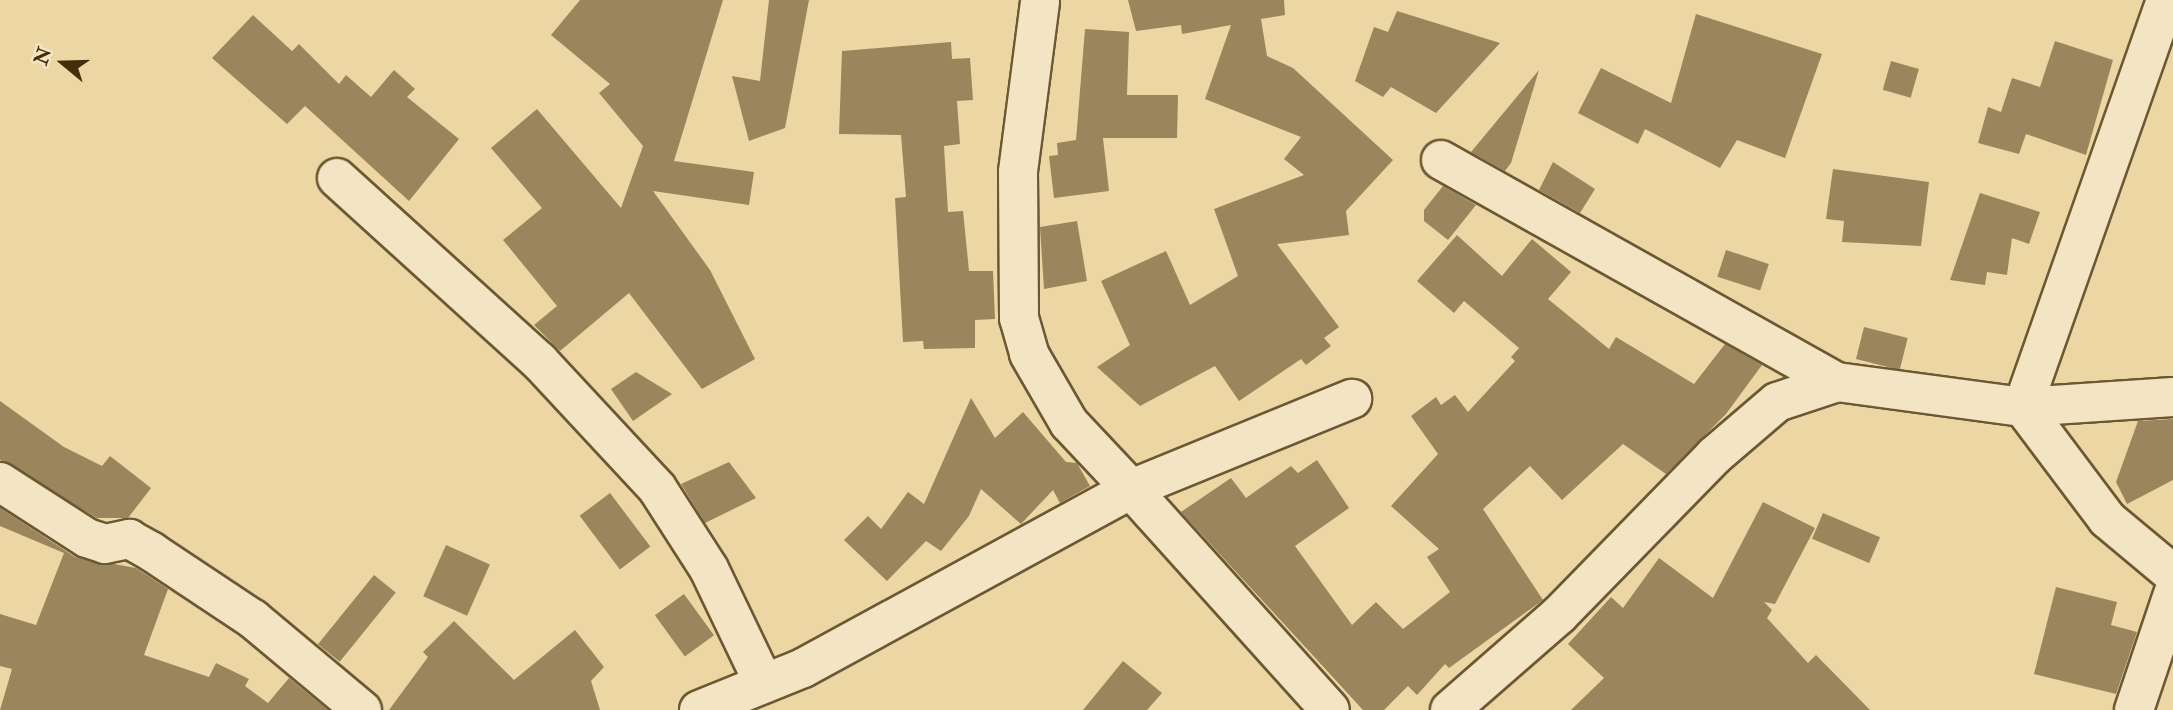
<!DOCTYPE html>
<style>
body{margin:0}
#map{position:relative;width:2173px;height:710px;overflow:hidden;background:#ecd7a4;font-family:"IM FELL Double Pica",serif}
div>[style]{position:absolute}
[style*='--x']{left:calc(var(--x)*1px);top:calc(var(--y)*1px);width:calc(var(--w)*1px);rotate:calc(var(--a)*1deg)}
.building>*{inset:0;background:#9a855c;transform-origin:0 0}
.roads{filter:drop-shadow(2px 0 #6c5833) drop-shadow(-2px 0 #6c5833) drop-shadow(0 2px #6c5833) drop-shadow(0 -2px #6c5833)}
.minor>*{height:38px;margin:-19px;padding:0 19px;transform-origin:19px;border-radius:19px;background:#f3e5c4}
span{translate:-50% -50%;white-space:nowrap;text-align:center;line-height:1.15;-webkit-text-stroke:6px #f3e5c4;paint-order:stroke}
.north{position:absolute;left:28px;top:28px;width:70px;height:70px;-webkit-text-stroke:5px #f3e5c4;paint-order:stroke;rotate:289deg;font-size:19px;font-weight:700;line-height:28px;text-align:center;color:#422d0d}
.north::after{content:'';display:block;margin:auto;width:24px;height:32px;background:#422d0d;clip-path:polygon(50% 0,100% 100%,50% 72%,0 100%)}
</style>
<div id="map">
<div class="building">
<div style="clip-path:polygon(580px 0,723px 0,674px 161px,754px 172px,749px 205px,653px 191px,710px 270px,755px 359px,702px 389px,629px 293px,560px 351px,534px 325px,557px 306px,503px 240px,542px 208px,491px 148px,537px 109px,621px 208px,643px 146px,599px 93px,610px 84px,551px 35px)"></div>
<div style="clip-path:polygon(769px 0,809px 0,785px 128px,749px 141px,732px 76px,760px 81px)"></div>
<div style="clip-path:polygon(1128px 0,1284px 0,1285px 15px,1261px 19px,1267px 56px,1293px 68px,1393px 160px,1346px 211px,1349px 235px,1277px 244px,1339px 327px,1324px 338px,1331px 346px,1306px 365px,1301px 359px,1239px 401px,1215px 366px,1140px 406px,1097px 367px,1130px 345px,1101px 281px,1166px 251px,1190px 305px,1238px 276px,1214px 209px,1304px 175px,1284px 159px,1301px 137px,1205px 99px,1231px 25px,1182px 34px,1181px 25px,1136px 31px)"></div>
<div style="clip-path:polygon(1397px 11px,1500px 43px,1436px 113px,1391px 87px,1383px 97px,1355px 81px,1374px 27px,1388px 32px)"></div>
<div style="clip-path:polygon(1696px 14px,1822px 54px,1785px 158px,1737px 140px,1720px 168px,1645px 129px,1638px 144px,1578px 113px,1601px 68px,1671px 103px)"></div>
<div style="clip-path:polygon(253px 15px,292px 51px,299px 44px,339px 84px,346px 75px,371px 97px,394px 70px,415px 89px,407px 97px,459px 139px,409px 201px,305px 106px,287px 124px,212px 58px)"></div>
<div style="clip-path:polygon(1085px 29px,1129px 32px,1127px 95px,1178px 95px,1177px 138px,1103px 138px,1109px 191px,1054px 198px,1049px 156px,1058px 155px,1057px 143px,1076px 140px)"></div>
<div style="clip-path:polygon(2055px 41px,2113px 60px,2086px 155px,2026px 134px,2019px 154px,1978px 143px,1988px 107px,2001px 112px,2012px 78px,2040px 87px)"></div>
<div style="clip-path:polygon(951px 42px,952px 59px,970px 58px,973px 100px,957px 101px,960px 144px,944px 146px,948px 212px,963px 211px,969px 271px,993px 271px,995px 319px,975px 320px,975px 348px,924px 349px,923px 341px,903px 342px,895px 198px,906px 197px,901px 135px,839px 134px,842px 51px)"></div>
<div style="left:1891px;top:61px;width:29px;height:30px;rotate:16deg"></div>
<div style="clip-path:polygon(1539px 70px,1511px 163px,1505px 171px,1471px 152px)"></div>
<div style="clip-path:polygon(1553px 162px,1595px 189px,1580px 213px,1539px 190px)"></div>
<div style="clip-path:polygon(1833px 169px,1929px 182px,1921px 246px,1842px 242px,1844px 221px,1826px 219px)"></div>
<div style="clip-path:polygon(1443px 186px,1476px 205px,1448px 240px,1424px 221px,1424px 210px)"></div>
<div style="clip-path:polygon(1980px 193px,2040px 212px,2029px 244px,2012px 238px,2007px 275px,1987px 272px,1985px 285px,1950px 280px)"></div>
<div style="clip-path:polygon(1077px 221px,1087px 281px,1044px 289px,1040px 227px)"></div>
<div style="clip-path:polygon(1457px 235px,1502px 276px,1532px 239px,1571px 272px,1548px 299px,1609px 349px,1616px 337px,1694px 384px,1725px 344px,1762px 365px,1726px 414px,1666px 474px,1623px 444px,1562px 500px,1530px 466px,1483px 509px,1543px 600px,1449px 668px,1445px 664px,1417px 695px,1408px 686px,1384px 710px,1363px 710px,1181px 512px,1231px 478px,1246px 498px,1291px 466px,1298px 473px,1317px 460px,1349px 508px,1295px 546px,1352px 625px,1376px 602px,1403px 629px,1450px 592px,1427px 557px,1439px 549px,1391px 506px,1438px 454px,1411px 416px,1436px 397px,1441px 405px,1455px 395px,1468px 412px,1515px 361px,1511px 357px,1519px 348px,1464px 301px,1454px 313px,1417px 281px)"></div>
<div style="left:1726px;top:250px;width:45px;height:28px;rotate:18deg"></div>
<div style="left:1864px;top:327px;width:45px;height:33px;rotate:14deg"></div>
<div style="clip-path:polygon(636px 372px,672px 394px,633px 421px,611px 389px)"></div>
<div style="clip-path:polygon(971px 398px,995px 438px,1023px 412px,1066px 462px,1077px 463px,1090px 486px,1060px 503px,1053px 490px,1021px 524px,981px 489px,969px 516px,941px 551px,926px 541px,887px 581px,844px 540px,868px 516px,881px 529px,908px 492px,924px 504px)"></div>
<div style="clip-path:polygon(0 401px,64px 447px,102px 466px,110px 456px,151px 488px,128px 518px,97px 518px,0 460px)"></div>
<div style="clip-path:polygon(2173px 419px,2173px 480px,2127px 504px,2116px 482px,2138px 421px)"></div>
<div style="clip-path:polygon(729px 462px,756px 498px,705px 523px,681px 484px)"></div>
<div style="left:610px;top:493px;width:67px;height:38px;rotate:53deg"></div>
<div style="clip-path:polygon(1763px 502px,1815px 528px,1775px 604px,1764px 602px,1772px 610px,1767px 618px,1808px 663px,1816px 655px,1870px 710px,1571px 710px,1604px 678px,1568px 644px,1611px 597px,1623px 608px,1659px 558px,1713px 598px)"></div>
<div style="clip-path:polygon(0 508px,75px 557px,136px 568px,168px 589px,144px 655px,209px 677px,216px 663px,249px 679px,245px 686px,268px 703px,289px 678px,328px 710px,0 710px,12px 669px,0 666px,0 614px,36px 625px,64px 553px,0 526px)"></div>
<div style="left:1823px;top:513px;width:62px;height:28px;rotate:23deg"></div>
<div style="left:446px;top:545px;width:48px;height:56px;rotate:24deg"></div>
<div style="left:374px;top:575px;width:28px;height:89px;rotate:39deg"></div>
<div style="clip-path:polygon(2056px 587px,2117px 602px,2111px 625px,2137px 632px,2116px 694px,2034px 674px)"></div>
<div style="left:684px;top:594px;width:51px;height:36px;rotate:54deg"></div>
<div style="clip-path:polygon(454px 621px,514px 680px,575px 630px,604px 667px,591px 681px,600px 710px,389px 710px,428px 657px,423px 652px)"></div>
<div style="clip-path:polygon(1123px 661px,1162px 693px,1147px 710px,1083px 710px)"></div>
</div>
<div class="roads">
<div class="minor">
<div style="--x:2166;--y:0;--w:431;--a:109.4"></div>
<div style="--x:2023;--y:407;--w:140;--a:53.1"></div>
<div style="--x:2107;--y:519;--w:86;--a:39.8"></div>
<div style="--x:1040;--y:2;--w:171;--a:97.4"></div>
<div style="--x:1018;--y:172;--w:146;--a:89.6"></div>
<div style="--x:1019;--y:318;--w:37;--a:74"></div>
<div style="--x:1029;--y:354;--w:80;--a:59.9"></div>
<div style="--x:1069;--y:423;--w:91;--a:46.8"></div>
<div style="--x:1131;--y:489;--w:239;--a:-22.2"></div>
<div style="--x:1441;--y:160;--w:454;--a:29.3"></div>
<div style="--x:337;--y:178;--w:273;--a:42.2"></div>
<div style="--x:539;--y:361;--w:173;--a:47.1"></div>
<div style="--x:657;--y:488;--w:96;--a:57.3"></div>
<div style="--x:709;--y:569;--w:127;--a:64.4"></div>
<div style="--x:0;--y:482;--w:103;--a:32.8"></div>
<div style="--x:87;--y:538;--w:19;--a:18"></div>
<div style="--x:105;--y:544;--w:25;--a:-12"></div>
<div style="--x:129;--y:539;--w:26;--a:29"></div>
<div style="--x:152;--y:552;--w:121;--a:33.6"></div>
<div style="--x:253;--y:619;--w:142;--a:39.9"></div>
<div style="--x:699;--y:710;--w:112;--a:-22"></div>
<div style="--x:803;--y:668;--w:374;--a:-28.6"></div>
<div style="--x:1131;--y:489;--w:297;--a:48"></div>
<div style="--x:1450;--y:710;--w:145;--a:-41.1"></div>
<div style="--x:1559;--y:615;--w:222;--a:-45.7"></div>
<div style="--x:1714;--y:456;--w:83;--a:-40.6"></div>
<div style="--x:1777;--y:402;--w:63;--a:-18.4"></div>
<div style="--x:1837;--y:382;--w:188;--a:7.7"></div>
<div style="--x:2023;--y:407;--w:150;--a:-3.8"></div>
<div style="--x:2134;--y:710;--w:122;--a:-71.4"></div>
</div>
</div>
<div class="north">N</div>
</div>
